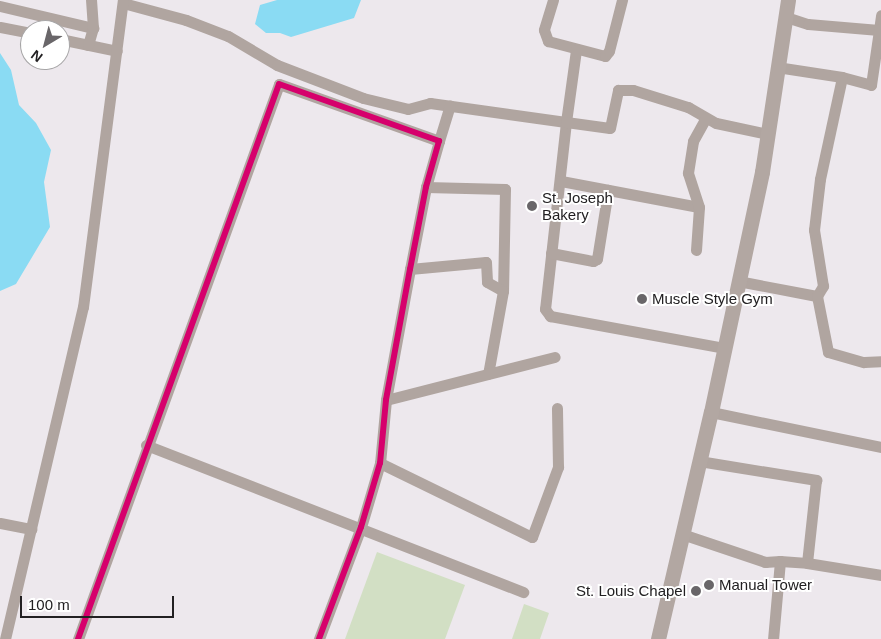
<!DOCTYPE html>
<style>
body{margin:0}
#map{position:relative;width:881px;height:639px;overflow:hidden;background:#ede8ed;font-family:Arial,sans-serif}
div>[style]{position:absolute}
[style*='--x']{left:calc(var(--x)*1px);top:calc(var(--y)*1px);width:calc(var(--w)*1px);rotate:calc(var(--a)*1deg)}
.green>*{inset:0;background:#d2dfc4}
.water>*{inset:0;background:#8adbf3}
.minor>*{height:11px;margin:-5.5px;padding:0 5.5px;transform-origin:5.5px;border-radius:5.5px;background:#b0a5a0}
.major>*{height:15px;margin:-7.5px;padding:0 7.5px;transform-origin:7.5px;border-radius:7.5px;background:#b2a7a2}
.cycleway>*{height:6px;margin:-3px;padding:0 3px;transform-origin:3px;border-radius:3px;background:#d6006c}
.dots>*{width:14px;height:14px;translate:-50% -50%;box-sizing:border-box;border:2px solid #fff;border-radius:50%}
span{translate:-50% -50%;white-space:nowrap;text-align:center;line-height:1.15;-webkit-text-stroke:4px #fff;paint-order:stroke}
.poi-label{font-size:15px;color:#222022}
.left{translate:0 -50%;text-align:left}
.right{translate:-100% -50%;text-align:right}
.north{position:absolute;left:20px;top:20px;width:50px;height:50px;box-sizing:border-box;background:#fff;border:1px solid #a7a6a7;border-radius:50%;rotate:217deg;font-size:14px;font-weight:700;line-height:20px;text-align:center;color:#222022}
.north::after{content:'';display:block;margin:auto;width:18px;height:22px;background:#696669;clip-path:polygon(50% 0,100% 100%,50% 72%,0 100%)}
.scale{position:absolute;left:20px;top:596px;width:154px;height:22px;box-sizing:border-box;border:2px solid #222022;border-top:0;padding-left:6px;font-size:15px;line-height:18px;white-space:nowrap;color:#222022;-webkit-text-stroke:4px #fff;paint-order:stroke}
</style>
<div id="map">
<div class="green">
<div style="clip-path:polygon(377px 552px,465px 585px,445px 639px,345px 639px)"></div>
<div style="clip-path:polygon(524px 604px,549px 613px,540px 639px,512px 639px)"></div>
</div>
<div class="water">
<div style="clip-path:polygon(277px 0,361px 0,354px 18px,291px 37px,280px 33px,266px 33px,255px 24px,260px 5px)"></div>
<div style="clip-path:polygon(0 53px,11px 70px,19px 105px,36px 123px,51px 150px,44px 182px,50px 227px,16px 284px,0 291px)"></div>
</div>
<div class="minor">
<div style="--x:553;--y:0;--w:31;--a:107"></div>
<div style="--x:544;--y:30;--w:12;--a:70"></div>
<div style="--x:548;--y:41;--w:59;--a:14.7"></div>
<div style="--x:605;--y:56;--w:6;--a:-51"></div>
<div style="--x:609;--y:51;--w:53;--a:-75.7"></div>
<div style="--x:123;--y:3;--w:65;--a:15.1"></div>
<div style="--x:186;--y:20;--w:45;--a:20.9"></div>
<div style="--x:228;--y:36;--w:57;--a:30.6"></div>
<div style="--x:277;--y:65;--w:92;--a:21"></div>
<div style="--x:363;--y:98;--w:46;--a:13.7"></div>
<div style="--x:408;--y:109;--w:23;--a:-15"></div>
<div style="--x:430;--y:103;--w:137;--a:8"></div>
<div style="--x:566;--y:122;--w:188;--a:96.4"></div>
<div style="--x:545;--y:309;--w:9;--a:54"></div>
<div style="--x:550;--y:316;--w:178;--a:10.4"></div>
<div style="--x:0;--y:6;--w:96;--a:13.3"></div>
<div style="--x:786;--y:17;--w:23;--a:18"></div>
<div style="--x:808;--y:24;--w:71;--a:4.8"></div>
<div style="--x:879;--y:30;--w:15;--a:-82"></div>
<div style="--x:0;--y:27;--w:31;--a:11"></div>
<div style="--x:60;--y:39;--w:58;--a:11.9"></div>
<div style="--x:88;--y:45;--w:18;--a:-74"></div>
<div style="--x:93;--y:28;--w:28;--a:-94"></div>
<div style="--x:576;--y:50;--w:73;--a:97.9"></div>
<div style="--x:566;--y:122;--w:44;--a:7.8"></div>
<div style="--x:610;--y:128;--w:39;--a:-78"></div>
<div style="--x:618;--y:90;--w:15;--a:0"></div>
<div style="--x:633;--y:90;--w:58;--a:17.2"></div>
<div style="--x:688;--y:107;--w:32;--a:30"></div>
<div style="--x:716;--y:123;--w:53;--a:11.9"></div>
<div style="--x:842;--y:77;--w:30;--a:15"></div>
<div style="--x:871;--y:85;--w:56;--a:-81.7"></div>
<div style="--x:439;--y:141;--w:37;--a:-73"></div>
<div style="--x:561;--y:181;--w:140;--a:10.7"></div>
<div style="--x:426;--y:187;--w:79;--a:1.5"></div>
<div style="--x:505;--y:189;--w:102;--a:91.1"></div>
<div style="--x:696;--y:250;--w:43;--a:-86"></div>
<div style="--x:699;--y:207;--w:36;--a:-108"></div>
<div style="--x:688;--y:173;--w:32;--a:-81"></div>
<div style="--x:693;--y:141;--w:26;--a:-61"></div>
<div style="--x:551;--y:253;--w:43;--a:10.8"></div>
<div style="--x:593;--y:261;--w:4;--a:-27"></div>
<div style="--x:597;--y:259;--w:70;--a:-80.9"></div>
<div style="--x:410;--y:269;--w:76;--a:-5.3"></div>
<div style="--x:486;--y:262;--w:20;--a:87"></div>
<div style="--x:487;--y:282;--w:18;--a:29"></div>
<div style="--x:503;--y:291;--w:84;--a:100.2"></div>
<div style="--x:738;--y:281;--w:80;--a:10.8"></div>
<div style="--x:817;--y:296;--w:12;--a:-59"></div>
<div style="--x:823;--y:286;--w:57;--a:-99.1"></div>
<div style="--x:814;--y:230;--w:51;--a:-83.3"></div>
<div style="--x:820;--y:179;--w:104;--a:-77.8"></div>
<div style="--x:842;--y:77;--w:66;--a:-171.3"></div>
<div style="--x:817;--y:296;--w:57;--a:78.9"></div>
<div style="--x:828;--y:352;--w:37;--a:16"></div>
<div style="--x:864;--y:362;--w:17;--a:-3"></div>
<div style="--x:386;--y:400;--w:174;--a:-14.3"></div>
<div style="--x:711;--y:412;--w:174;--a:11.6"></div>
<div style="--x:146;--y:445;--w:405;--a:21.3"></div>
<div style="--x:699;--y:461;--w:119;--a:9.2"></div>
<div style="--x:816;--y:480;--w:83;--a:96.2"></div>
<div style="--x:807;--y:563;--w:75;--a:9.2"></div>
<div style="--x:380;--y:463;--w:169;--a:26"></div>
<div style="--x:532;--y:537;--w:75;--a:-69.6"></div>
<div style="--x:558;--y:467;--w:59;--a:-91"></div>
<div style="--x:0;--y:523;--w:32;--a:11"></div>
<div style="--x:682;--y:534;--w:88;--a:18.6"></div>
<div style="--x:765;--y:562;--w:15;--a:-4"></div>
<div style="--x:780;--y:561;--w:78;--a:95.1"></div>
<div style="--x:780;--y:561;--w:27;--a:4"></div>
<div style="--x:5;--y:639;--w:341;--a:-76.8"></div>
<div style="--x:83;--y:307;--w:310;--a:-82.6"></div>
<div style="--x:78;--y:639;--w:590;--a:-70.09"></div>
<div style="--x:279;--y:84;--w:170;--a:19.6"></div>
<div style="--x:439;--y:141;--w:48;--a:105.8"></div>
<div style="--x:426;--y:187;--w:84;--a:101"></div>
<div style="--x:410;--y:269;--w:133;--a:100.4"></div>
<div style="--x:386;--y:400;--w:63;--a:95.4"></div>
<div style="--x:380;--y:463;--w:67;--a:106.5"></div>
<div style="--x:361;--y:527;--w:120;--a:110.6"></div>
</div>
<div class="major">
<div style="--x:658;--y:639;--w:233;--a:-76.9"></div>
<div style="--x:711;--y:412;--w:245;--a:-78"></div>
<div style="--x:762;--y:172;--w:174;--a:-81.4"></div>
</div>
<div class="cycleway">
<div style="--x:78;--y:639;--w:590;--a:-70.09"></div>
<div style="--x:279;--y:84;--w:170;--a:19.6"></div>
<div style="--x:439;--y:141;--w:48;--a:105.8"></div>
<div style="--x:426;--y:187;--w:84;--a:101"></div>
<div style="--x:410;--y:269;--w:133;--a:100.4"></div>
<div style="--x:386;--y:400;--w:63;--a:95.4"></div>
<div style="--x:380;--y:463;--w:67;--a:106.5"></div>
<div style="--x:361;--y:527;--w:120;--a:110.6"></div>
</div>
<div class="dots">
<div style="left:532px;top:206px;background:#696669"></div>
<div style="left:642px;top:299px;background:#696669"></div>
<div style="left:709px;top:585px;background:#696669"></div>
<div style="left:696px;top:591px;background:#696669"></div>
</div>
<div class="poi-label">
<span class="left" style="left:542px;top:206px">St. Joseph<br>Bakery</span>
<span class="left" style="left:652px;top:299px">Muscle Style Gym</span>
<span class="left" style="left:719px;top:585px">Manual Tower</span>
<span class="right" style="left:686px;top:591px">St. Louis Chapel</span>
</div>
<div class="north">N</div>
<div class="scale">100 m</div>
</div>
